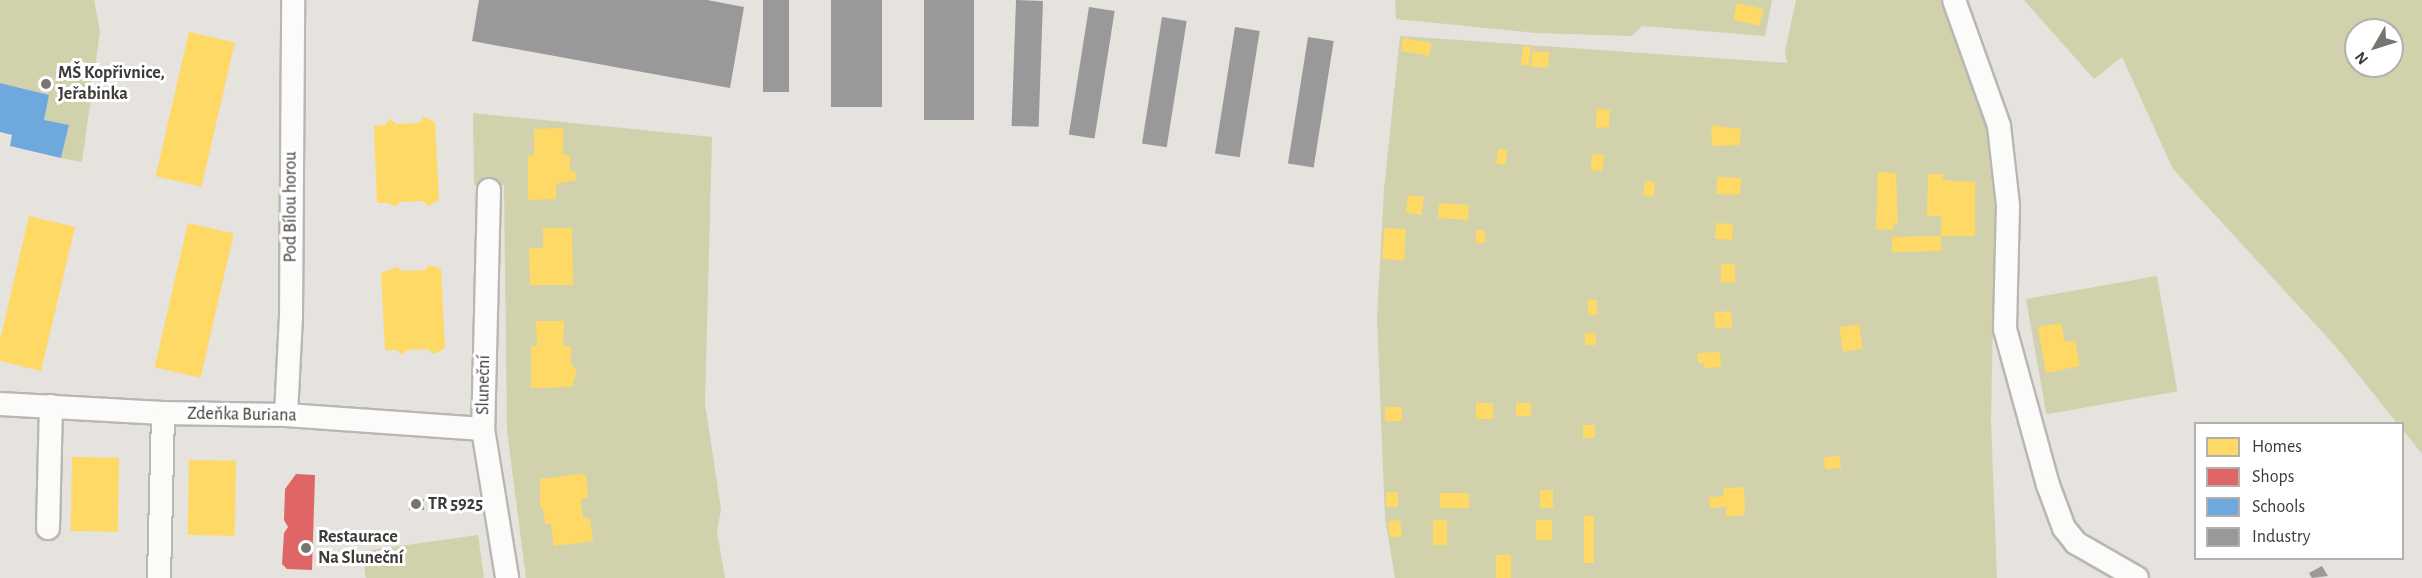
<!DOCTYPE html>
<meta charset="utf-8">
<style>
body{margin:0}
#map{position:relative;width:2422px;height:578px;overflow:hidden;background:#e6e2de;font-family:"Alegreya Sans",sans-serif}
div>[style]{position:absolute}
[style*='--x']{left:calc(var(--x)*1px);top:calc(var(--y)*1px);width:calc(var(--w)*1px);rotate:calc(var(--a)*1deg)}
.green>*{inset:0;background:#d1d1ac;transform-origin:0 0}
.homes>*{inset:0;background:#ffd966;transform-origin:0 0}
.shops>*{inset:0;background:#e06666}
.schools>*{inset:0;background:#6fa8dc}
.industry>*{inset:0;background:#999;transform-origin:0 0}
.roads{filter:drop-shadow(2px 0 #b9b7b3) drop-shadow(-2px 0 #b9b7b3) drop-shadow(0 2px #b9b7b3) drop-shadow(0 -2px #b9b7b3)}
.street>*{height:22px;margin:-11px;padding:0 11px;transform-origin:11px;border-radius:11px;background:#fbfbfa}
.dots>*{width:16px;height:16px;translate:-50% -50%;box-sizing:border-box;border:3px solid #fff;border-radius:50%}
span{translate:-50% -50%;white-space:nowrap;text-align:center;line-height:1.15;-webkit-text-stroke:6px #fff;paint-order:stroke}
.poi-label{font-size:18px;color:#3d3a37;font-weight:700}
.left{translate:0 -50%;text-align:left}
.street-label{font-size:18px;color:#3d3a37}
.legend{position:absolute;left:2194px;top:422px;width:210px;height:138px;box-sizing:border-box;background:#fff;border:2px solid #b1b0af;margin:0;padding:8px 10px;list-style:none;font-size:18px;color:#3d3a37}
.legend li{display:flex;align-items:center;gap:12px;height:30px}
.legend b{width:30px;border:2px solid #b1b0af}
.north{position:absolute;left:2344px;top:18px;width:60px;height:60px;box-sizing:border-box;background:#fff;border:2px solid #b1b0af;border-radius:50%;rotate:231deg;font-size:16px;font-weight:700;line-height:24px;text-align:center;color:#3d3a37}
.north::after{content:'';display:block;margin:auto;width:21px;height:27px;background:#787571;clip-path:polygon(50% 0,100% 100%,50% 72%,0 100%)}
</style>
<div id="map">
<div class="green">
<div style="clip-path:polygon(0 0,94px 0,100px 32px,82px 162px,61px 158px,69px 126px,44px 120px,49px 95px,0 83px)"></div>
<div style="clip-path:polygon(1395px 0,1772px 0,1765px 36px,1642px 26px,1632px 36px,1535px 33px,1396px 19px)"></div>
<div style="clip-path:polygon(1796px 0,1945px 0,1994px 144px,1996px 167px,1991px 421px,1997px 578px,1395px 578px,1385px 518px,1377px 318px,1384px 189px,1400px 36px,1787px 63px,1785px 51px)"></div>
<div style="clip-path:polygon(evenodd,2024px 0,2422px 0,2422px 454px,2403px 430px,2402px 424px,2397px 423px,2337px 348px,2173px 169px,2122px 57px,2094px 79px,2024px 0,2356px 30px,2392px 30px,2392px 66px,2356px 66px,2356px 30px)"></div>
<div style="clip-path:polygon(473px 113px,712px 137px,705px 403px,721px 510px,717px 531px,725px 578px,526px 578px,507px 431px,504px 185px,474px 185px)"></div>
<div style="left:2157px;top:276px;width:117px;height:133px;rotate:80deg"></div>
<div style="left:478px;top:535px;width:43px;height:117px;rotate:82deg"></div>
</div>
<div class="homes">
<div style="left:1737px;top:3px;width:27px;height:17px;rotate:13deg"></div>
<div style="left:189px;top:32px;width:47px;height:148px;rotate:13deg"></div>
<div style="left:1403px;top:38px;width:29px;height:13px;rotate:10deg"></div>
<div style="left:1523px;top:46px;width:8px;height:19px;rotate:7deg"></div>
<div style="left:1532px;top:51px;width:17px;height:16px;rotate:3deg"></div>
<div style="left:1597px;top:109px;width:13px;height:18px;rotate:4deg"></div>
<div style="clip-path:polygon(424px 117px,435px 122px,439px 200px,428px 206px,423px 201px,400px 202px,395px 207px,389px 203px,377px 203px,374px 126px,385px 125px,390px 119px,396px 124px,419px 123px)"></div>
<div style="clip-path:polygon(1711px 125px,1741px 129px,1740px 145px,1712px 146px)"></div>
<div style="clip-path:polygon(563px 128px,563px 155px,570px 155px,570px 170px,576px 173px,576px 180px,556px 184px,556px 199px,528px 200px,528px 155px,534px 156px,534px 129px)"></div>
<div style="left:1498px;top:149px;width:9px;height:15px;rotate:6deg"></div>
<div style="left:1592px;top:154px;width:12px;height:16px;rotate:5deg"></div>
<div style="clip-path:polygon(1878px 172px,1896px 173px,1898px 223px,1894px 223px,1893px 230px,1876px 229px)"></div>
<div style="clip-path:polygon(1928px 174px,1943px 174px,1943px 180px,1975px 182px,1975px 236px,1941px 236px,1941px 251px,1892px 252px,1892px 237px,1941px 236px,1941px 216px,1927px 216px)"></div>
<div style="left:1717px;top:177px;width:24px;height:17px;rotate:2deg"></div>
<div style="clip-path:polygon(1645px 181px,1655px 182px,1654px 197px,1643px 195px)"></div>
<div style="left:1408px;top:195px;width:16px;height:18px;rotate:7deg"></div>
<div style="left:1439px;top:203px;width:30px;height:15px;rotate:4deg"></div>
<div style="clip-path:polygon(29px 216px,75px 227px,41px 371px,0 361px,0 340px)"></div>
<div style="left:188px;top:223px;width:47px;height:148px;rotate:13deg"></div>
<div style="left:1716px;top:223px;width:17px;height:16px;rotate:3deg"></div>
<div style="clip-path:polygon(543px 228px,572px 228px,573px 285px,530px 285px,529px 248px,543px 248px)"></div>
<div style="left:1384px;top:228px;width:22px;height:31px;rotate:3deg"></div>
<div style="left:1476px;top:230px;width:9px;height:13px"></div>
<div style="left:1721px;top:264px;width:14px;height:19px"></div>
<div style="clip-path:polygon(429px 265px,441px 269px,445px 348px,434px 354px,428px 349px,407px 350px,402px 355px,397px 350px,385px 350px,381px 273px,397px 267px,403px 271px,425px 270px)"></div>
<div style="left:1588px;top:300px;width:9px;height:15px"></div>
<div style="left:1731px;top:311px;width:16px;height:17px;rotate:86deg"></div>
<div style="clip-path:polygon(536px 321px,564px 321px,563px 346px,571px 346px,571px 364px,577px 370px,572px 387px,531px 388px,531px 346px,537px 346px)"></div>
<div style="clip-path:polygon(2061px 323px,2065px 342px,2075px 340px,2080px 366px,2046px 373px,2038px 327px)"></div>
<div style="left:1859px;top:324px;width:25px;height:20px;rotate:81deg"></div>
<div style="left:1585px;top:333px;width:11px;height:12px"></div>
<div style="clip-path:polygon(1720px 352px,1721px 367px,1704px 368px,1704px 363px,1698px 363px,1697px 353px)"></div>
<div style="left:1476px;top:403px;width:17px;height:16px"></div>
<div style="left:1531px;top:403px;width:13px;height:15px;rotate:90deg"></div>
<div style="left:1385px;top:407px;width:17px;height:14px"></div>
<div style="left:1583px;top:425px;width:12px;height:13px"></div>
<div style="left:1840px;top:456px;width:12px;height:16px;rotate:85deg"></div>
<div style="left:72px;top:457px;width:47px;height:74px;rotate:1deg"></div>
<div style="left:189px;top:460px;width:47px;height:75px;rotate:1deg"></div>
<div style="clip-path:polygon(578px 474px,586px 475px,588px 498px,581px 499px,583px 518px,590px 518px,593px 541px,554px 546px,551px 524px,545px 524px,543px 508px,540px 508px,540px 479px)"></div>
<div style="clip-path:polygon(1744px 487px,1745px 515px,1726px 517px,1726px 507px,1710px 508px,1709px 497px,1724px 496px,1723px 488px)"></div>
<div style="left:1540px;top:490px;width:13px;height:18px"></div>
<div style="left:1386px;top:492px;width:12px;height:15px"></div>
<div style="left:1440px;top:493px;width:29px;height:15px"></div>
<div style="left:1584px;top:516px;width:10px;height:47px"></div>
<div style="left:1400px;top:520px;width:16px;height:12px;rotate:83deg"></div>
<div style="left:1433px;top:520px;width:14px;height:25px"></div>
<div style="left:1552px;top:520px;width:20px;height:16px;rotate:90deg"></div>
<div style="left:1496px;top:555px;width:15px;height:23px"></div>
</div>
<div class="shops">
<div style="clip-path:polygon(296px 474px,315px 475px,312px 570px,287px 569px,282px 564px,284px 533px,288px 527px,284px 520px,285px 489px)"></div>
</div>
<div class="schools">
<div style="clip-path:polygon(0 83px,49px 95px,44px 120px,69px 125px,61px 158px,10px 146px,12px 135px,0 132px)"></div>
</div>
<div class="industry">
<div style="clip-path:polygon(479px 0,707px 0,744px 7px,730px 88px,472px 41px)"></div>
<div style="left:763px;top:0;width:26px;height:92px"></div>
<div style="left:831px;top:0;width:51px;height:107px"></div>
<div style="left:924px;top:0;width:50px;height:120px"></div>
<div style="left:1016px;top:0;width:27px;height:126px;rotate:2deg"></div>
<div style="left:1089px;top:7px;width:26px;height:129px;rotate:9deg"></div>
<div style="left:1162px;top:17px;width:25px;height:128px;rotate:9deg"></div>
<div style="left:1235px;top:27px;width:25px;height:128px;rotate:9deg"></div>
<div style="left:1308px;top:37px;width:26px;height:128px;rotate:9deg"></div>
<div style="left:409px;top:499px;width:15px;height:11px"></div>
<div style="clip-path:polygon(2322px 566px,2328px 576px,2312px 578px,2309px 573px)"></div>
</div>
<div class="roads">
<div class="street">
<div style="--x:1954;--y:0;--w:134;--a:70.3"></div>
<div style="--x:1999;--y:126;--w:80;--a:83.5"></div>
<div style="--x:2008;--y:205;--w:124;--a:91.4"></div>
<div style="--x:2005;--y:329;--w:162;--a:74.6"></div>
<div style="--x:2048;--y:485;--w:46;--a:69.6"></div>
<div style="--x:2064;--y:528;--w:19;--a:51"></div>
<div style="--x:2076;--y:543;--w:70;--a:29.8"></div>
<div style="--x:489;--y:190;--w:239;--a:91.4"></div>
<div style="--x:483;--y:429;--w:151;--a:80.8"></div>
<div style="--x:0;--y:404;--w:163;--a:3.2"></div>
<div style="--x:163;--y:413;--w:123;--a:0.9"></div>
<div style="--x:286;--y:415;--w:197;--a:4.1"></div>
<div style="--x:286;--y:415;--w:99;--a:-87.1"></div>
<div style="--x:291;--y:316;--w:316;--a:-89.6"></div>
<div style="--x:48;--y:528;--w:122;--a:-88.6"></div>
<div style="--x:159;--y:578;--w:165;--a:-88.6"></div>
</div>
</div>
<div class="dots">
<div style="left:46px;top:84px;background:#787571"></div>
<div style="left:416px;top:504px;background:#787571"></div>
<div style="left:306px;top:548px;background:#787571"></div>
</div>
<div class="poi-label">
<span class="left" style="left:58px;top:84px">MŠ Kopřivnice,<br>Jeřabinka</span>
<span class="left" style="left:428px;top:504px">TR 5925</span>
<span class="left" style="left:318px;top:548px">Restaurace<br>Na Sluneční</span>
</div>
<div class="street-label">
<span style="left:291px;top:207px;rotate:-90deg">Pod Bílou horou</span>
<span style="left:484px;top:385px;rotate:-89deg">Sluneční</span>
<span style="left:242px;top:415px;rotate:1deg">Zdeňka Buriana</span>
</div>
<ul class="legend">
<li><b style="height:16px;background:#ffd966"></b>Homes</li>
<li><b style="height:16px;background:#e06666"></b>Shops</li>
<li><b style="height:16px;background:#6fa8dc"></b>Schools</li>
<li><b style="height:16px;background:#999"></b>Industry</li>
</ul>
<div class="north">N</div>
</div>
